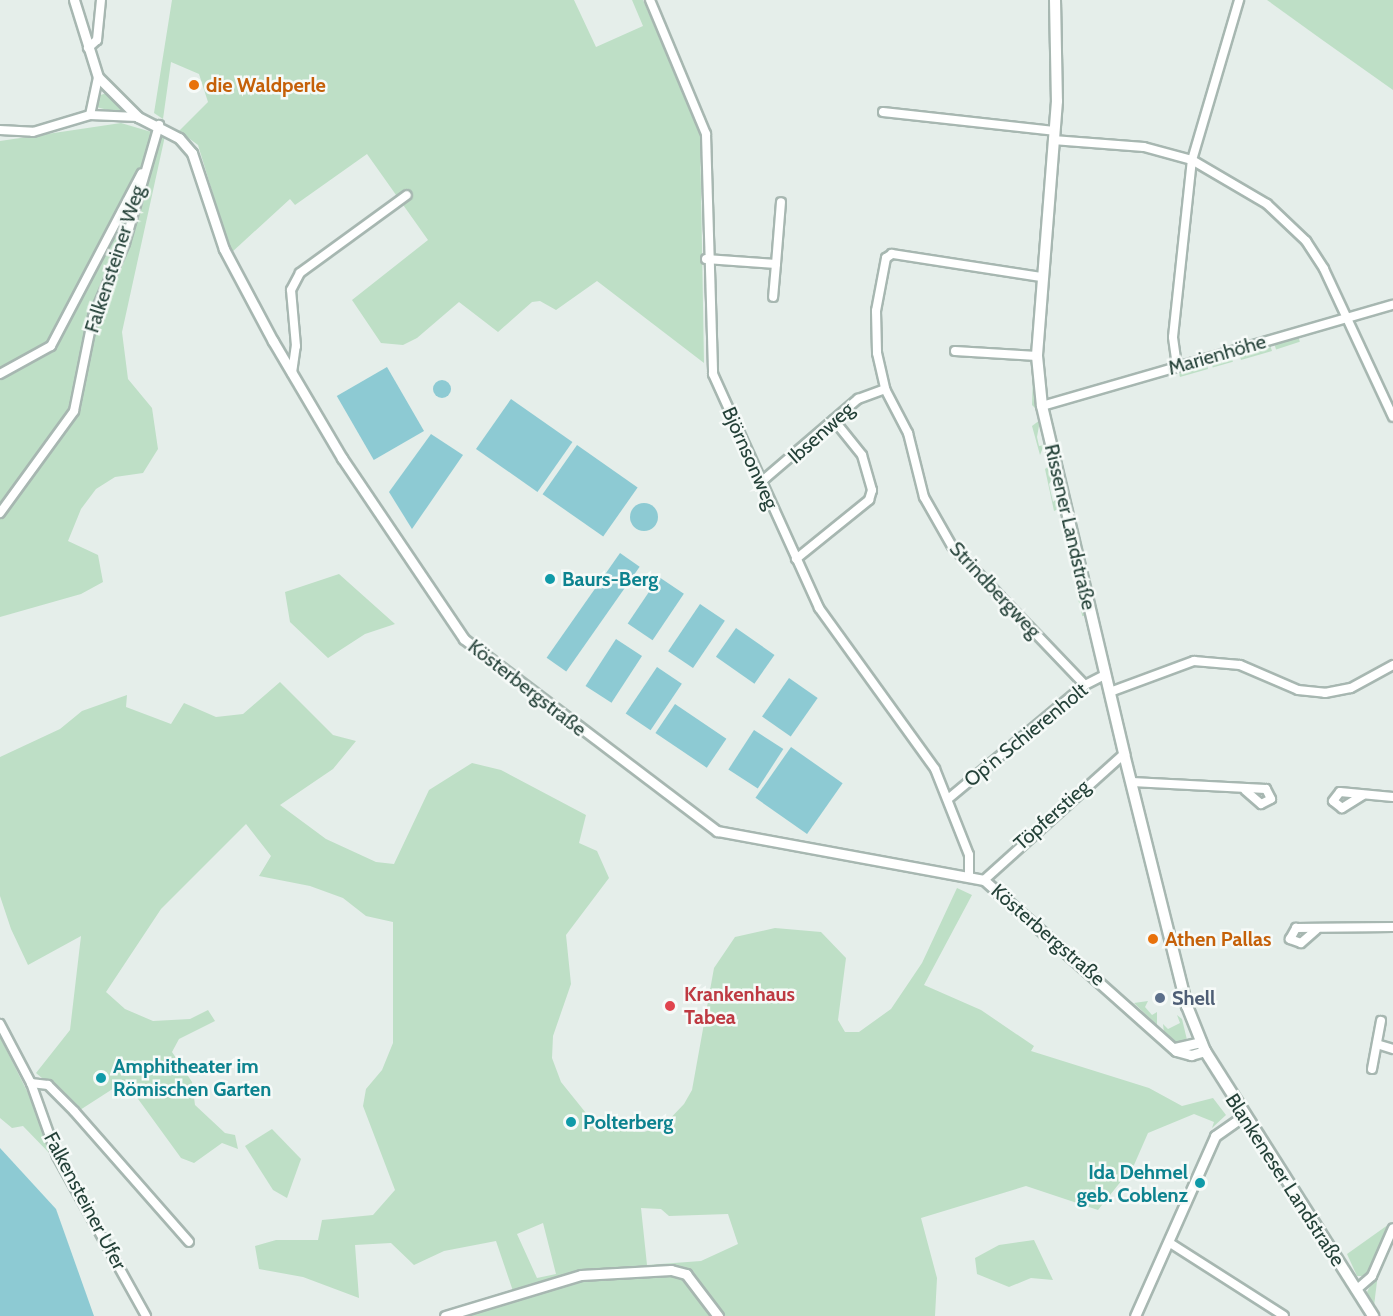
<!DOCTYPE html>
<meta charset="utf-8">
<style>
body{margin:0}
#map{position:relative;width:1393px;height:1316px;overflow:hidden;background:#e5eeea;font-family:Cabin,sans-serif}
div>[style]{position:absolute}
[style*='--x']{left:calc(var(--x)*1px);top:calc(var(--y)*1px);width:calc(var(--w)*1px);rotate:calc(var(--a)*1deg)}
.green>*{inset:0;background:#bedfc6;transform-origin:0 0}
.water>*{inset:0;background:#8dcad3;transform-origin:0 0}
.round{border-radius:50%}
.roads{filter:drop-shadow(2px 0 #a7b7b1) drop-shadow(-2px 0 #a7b7b1) drop-shadow(0 2px #a7b7b1) drop-shadow(0 -2px #a7b7b1)}
.minor>*{height:8px;margin:-4px;padding:0 4px;transform-origin:4px;border-radius:4px;background:#fff}
.tertiary>*{height:9px;margin:-4.5px;padding:0 4.5px;transform-origin:4.5px;border-radius:4.5px;background:#fff}
.secondary>*{height:10px;margin:-5px;padding:0 5px;transform-origin:5px;border-radius:5px;background:#fff}
.dots>*{width:16px;height:16px;translate:-50% -50%;box-sizing:border-box;border:3px solid #f6faf8;border-radius:50%}
span{translate:-50% -50%;white-space:nowrap;text-align:center;line-height:1.15;-webkit-text-stroke:5px #f6faf8;paint-order:stroke}
.food-label{font-size:20px;color:#c56008;font-weight:700}
.left{translate:0 -50%;text-align:left}
.street-label{font-size:20px;color:#244138}
.culture-label{font-size:20px;color:#0d838f;font-weight:700}
.right{translate:-100% -50%;text-align:right}
.health-label{font-size:20px;color:#be3a42;font-weight:700}
.service-label{font-size:20px;color:#4e5e75;font-weight:700}
</style>
<div id="map">
<div class="green">
<div style="clip-path:polygon(172px 0,574px 0,596px 47px,643px 26px,632px 0,643px 0,700px 131px,704px 363px,597px 281px,556px 310px,540px 301px,532px 302px,498px 332px,459px 302px,417px 338px,403px 345px,381px 343px,352px 300px,428px 240px,367px 154px,295px 205px,290px 199px,231px 253px,198px 145px,179px 131px,208px 102px,199px 74px,171px 62px,163px 119px,154px 113px)"></div>
<div style="clip-path:polygon(1267px 0,1393px 0,1393px 90px,1321px 39px)"></div>
<div style="clip-path:polygon(107px 93px,123px 108px,120px 113px,96px 107px,97px 96px)"></div>
<div style="clip-path:polygon(121px 123px,165px 136px,122px 332px,128px 379px,152px 408px,158px 449px,143px 473px,115px 477px,96px 489px,81px 509px,68px 541px,98px 555px,103px 582px,81px 594px,0 617px,0 141px)"></div>
<div style="left:1298px;top:336px;width:6px;height:25px;rotate:72deg"></div>
<div style="clip-path:polygon(1270px 345px,1272px 351px,1241px 360px,1239px 353px)"></div>
<div style="left:1231px;top:355px;width:7px;height:21px;rotate:74deg"></div>
<div style="clip-path:polygon(1207px 363px,1208px 369px,1180px 377px,1178px 370px)"></div>
<div style="clip-path:polygon(1033px 374px,1038px 409px,1037px 410px,1032px 405px)"></div>
<div style="clip-path:polygon(1040px 420px,1037px 437px,1039px 446px,1044px 445px,1040px 455px,1032px 426px)"></div>
<div style="clip-path:polygon(1051px 464px,1054px 477px,1049px 484px,1053px 502px,1059px 496px,1061px 508px,1054px 511px,1045px 469px)"></div>
<div style="clip-path:polygon(339px 574px,395px 624px,365px 634px,328px 658px,290px 622px,285px 592px)"></div>
<div style="left:1079px;top:582px;width:34px;height:5px;rotate:76deg"></div>
<div style="clip-path:polygon(evenodd,280px 682px,333px 735px,356px 741px,333px 769px,280px 805px,326px 839px,376px 862px,394px 864px,429px 790px,472px 763px,501px 770px,586px 815px,579px 843px,597px 851px,609px 878px,566px 935px,571px 984px,553px 1036px,552px 1058px,561px 1082px,598px 1128px,644px 1132px,664px 1125px,684px 1104px,692px 1090px,714px 968px,735px 937px,775px 928px,821px 932px,846px 958px,838px 1020px,845px 1032px,859px 1032px,891px 1009px,922px 963px,957px 888px,972px 895px,924px 985px,981px 1010px,1034px 1046px,1031px 1051px,1149px 1088px,1182px 1106px,1213px 1098px,1226px 1115px,1212px 1128px,1214px 1122px,1194px 1114px,1148px 1133px,1134px 1165px,1098px 1210px,1026px 1186px,921px 1218px,937px 1278px,935px 1316px,465px 1316px,515px 1297px,496px 1241px,444px 1251px,414px 1265px,391px 1243px,355px 1245px,359px 1298px,303px 1277px,259px 1269px,255px 1246px,276px 1240px,318px 1240px,322px 1220px,373px 1215px,395px 1190px,363px 1106px,366px 1089px,382px 1070px,393px 1043px,393px 922px,366px 916px,343px 898px,310px 886px,259px 876px,271px 856px,246px 824px,161px 909px,106px 992px,125px 1009px,153px 1021px,190px 1019px,208px 1010px,215px 1021px,179px 1039px,172px 1052px,192px 1082px,195px 1105px,225px 1133px,235px 1135px,238px 1149px,222px 1143px,194px 1163px,181px 1158px,125px 1081px,80px 1110px,36px 1073px,70px 1030px,81px 936px,28px 965px,11px 929px,0 896px,0 757px,60px 729px,82px 711px,127px 695px,126px 707px,171px 724px,184px 703px,216px 717px,243px 714px,280px 682px,641px 1208px,661px 1209px,669px 1216px,728px 1214px,738px 1244px,701px 1261px,647px 1265px,641px 1208px,280px 682px,543px 1223px,556px 1274px,537px 1278px,517px 1234px,543px 1223px)"></div>
<div style="clip-path:polygon(1148px 1001px,1145px 1007px,1152px 1015px,1157px 1012px,1157px 1025px,1134px 1003px)"></div>
<div style="clip-path:polygon(1177px 1015px,1182px 1019px,1188px 1044px,1177px 1044px,1164px 1033px,1163px 1024px,1168px 1029px,1180px 1023px)"></div>
<div style="clip-path:polygon(0 1037px,28px 1093px,53px 1157px,23px 1126px,12px 1128px,0 1118px)"></div>
<div style="clip-path:polygon(272px 1129px,301px 1159px,287px 1198px,273px 1190px,245px 1146px)"></div>
<div style="clip-path:polygon(1392px 1222px,1366px 1276px,1357px 1276px,1347px 1254px)"></div>
<div style="clip-path:polygon(1034px 1240px,1053px 1280px,1031px 1278px,1009px 1287px,977px 1274px,975px 1258px,999px 1245px)"></div>
<div style="clip-path:polygon(1377px 1273px,1378px 1273px,1374px 1306px,1367px 1292px)"></div>
</div>
<div class="water">
<div style="left:387px;top:367px;width:74px;height:58px;rotate:60deg"></div>
<div class="round" style="left:433px;top:380px;width:18px;height:18px"></div>
<div style="left:511px;top:399px;width:75px;height:61px;rotate:35deg"></div>
<div style="clip-path:polygon(431px 434px,463px 455px,412px 529px,389px 492px)"></div>
<div style="left:577px;top:445px;width:74px;height:60px;rotate:35deg"></div>
<div class="round" style="left:630px;top:503px;width:28px;height:28px"></div>
<div style="left:620px;top:553px;width:24px;height:128px;rotate:35deg"></div>
<div style="left:659px;top:577px;width:30px;height:56px;rotate:34deg"></div>
<div style="left:700px;top:604px;width:30px;height:57px;rotate:34deg"></div>
<div style="left:736px;top:628px;width:47px;height:35px;rotate:35deg"></div>
<div style="left:616px;top:639px;width:31px;height:56px;rotate:33deg"></div>
<div style="left:657px;top:667px;width:30px;height:56px;rotate:34deg"></div>
<div style="left:789px;top:678px;width:35px;height:47px;rotate:35deg"></div>
<div style="left:675px;top:704px;width:62px;height:35px;rotate:34deg"></div>
<div style="left:754px;top:730px;width:35px;height:47px;rotate:33deg"></div>
<div style="left:791px;top:747px;width:63px;height:62px;rotate:35deg"></div>
<div style="clip-path:polygon(0 1148px,56px 1209px,94px 1316px,0 1316px)"></div>
</div>
<div class="roads">
<div class="minor">
<div style="--x:650;--y:0;--w:145;--a:67.3"></div>
<div style="--x:706;--y:134;--w:240;--a:88.3"></div>
<div style="--x:713;--y:374;--w:257;--a:65.6"></div>
<div style="--x:819;--y:608;--w:198;--a:54.2"></div>
<div style="--x:935;--y:769;--w:92;--a:68.4"></div>
<div style="--x:969;--y:855;--w:21;--a:90"></div>
<div style="--x:88;--y:48;--w:12;--a:-42"></div>
<div style="--x:97;--y:40;--w:40;--a:-84.3"></div>
<div style="--x:883;--y:112;--w:172;--a:6.3"></div>
<div style="--x:90;--y:115;--w:39;--a:-78"></div>
<div style="--x:0;--y:130;--w:33;--a:3"></div>
<div style="--x:33;--y:132;--w:59;--a:-16.6"></div>
<div style="--x:90;--y:115;--w:48;--a:2.4"></div>
<div style="--x:1053;--y:140;--w:91;--a:4.4"></div>
<div style="--x:1144;--y:147;--w:50;--a:15.2"></div>
<div style="--x:1192;--y:160;--w:87;--a:30.4"></div>
<div style="--x:1267;--y:204;--w:54;--a:43.5"></div>
<div style="--x:1306;--y:241;--w:33;--a:57"></div>
<div style="--x:1324;--y:269;--w:163;--a:65"></div>
<div style="--x:706;--y:259;--w:70;--a:4.1"></div>
<div style="--x:776;--y:264;--w:33;--a:95"></div>
<div style="--x:776;--y:264;--w:62;--a:-85.4"></div>
<div style="--x:1041;--y:277;--w:151;--a:-171.2"></div>
<div style="--x:892;--y:254;--w:7;--a:146"></div>
<div style="--x:886;--y:258;--w:54;--a:100.7"></div>
<div style="--x:876;--y:311;--w:42;--a:88.6"></div>
<div style="--x:877;--y:353;--w:37;--a:77"></div>
<div style="--x:885;--y:389;--w:50;--a:62.4"></div>
<div style="--x:908;--y:433;--w:66;--a:76"></div>
<div style="--x:924;--y:497;--w:56;--a:60.3"></div>
<div style="--x:952;--y:546;--w:192;--a:46.3"></div>
<div style="--x:955;--y:351;--w:82;--a:3.5"></div>
<div style="--x:1177;--y:366;--w:29;--a:-98"></div>
<div style="--x:1173;--y:337;--w:178;--a:-83.9"></div>
<div style="--x:1192;--y:160;--w:167;--a:-73.6"></div>
<div style="--x:292;--y:373;--w:27;--a:-82"></div>
<div style="--x:296;--y:346;--w:56;--a:-95.1"></div>
<div style="--x:291;--y:290;--w:19;--a:-62"></div>
<div style="--x:300;--y:273;--w:132;--a:-36.1"></div>
<div style="--x:0;--y:374;--w:58;--a:-28.8"></div>
<div style="--x:51;--y:346;--w:195;--a:-62.3"></div>
<div style="--x:1042;--y:406;--w:365;--a:-16.1"></div>
<div style="--x:761;--y:482;--w:128;--a:-40.6"></div>
<div style="--x:858;--y:399;--w:29;--a:-20"></div>
<div style="--x:0;--y:513;--w:126;--a:-54"></div>
<div style="--x:74;--y:411;--w:96;--a:-78.6"></div>
<div style="--x:93;--y:317;--w:81;--a:-66.6"></div>
<div style="--x:125;--y:243;--w:123;--a:-73.9"></div>
<div style="--x:796;--y:559;--w:94;--a:-38.9"></div>
<div style="--x:869;--y:500;--w:10;--a:-73"></div>
<div style="--x:872;--y:490;--w:36;--a:-106"></div>
<div style="--x:862;--y:455;--w:45;--a:-128.7"></div>
<div style="--x:1110;--y:692;--w:90;--a:-20.3"></div>
<div style="--x:1194;--y:661;--w:46;--a:5"></div>
<div style="--x:1240;--y:665;--w:63;--a:23.3"></div>
<div style="--x:1298;--y:690;--w:27;--a:6"></div>
<div style="--x:1325;--y:693;--w:26;--a:-11"></div>
<div style="--x:1351;--y:688;--w:48;--a:-28.7"></div>
<div style="--x:1132;--y:782;--w:134;--a:3"></div>
<div style="--x:1266;--y:789;--w:11;--a:63"></div>
<div style="--x:1271;--y:799;--w:11;--a:153"></div>
<div style="--x:1261;--y:804;--w:21;--a:-139"></div>
<div style="--x:1363;--y:795;--w:25;--a:148"></div>
<div style="--x:1342;--y:808;--w:11;--a:-142"></div>
<div style="--x:1333;--y:801;--w:11;--a:-52"></div>
<div style="--x:1340;--y:792;--w:53;--a:5.4"></div>
<div style="--x:948;--y:799;--w:178;--a:-39.8"></div>
<div style="--x:1085;--y:685;--w:22;--a:-27"></div>
<div style="--x:984;--y:880;--w:188;--a:-42"></div>
<div style="--x:1316;--y:930;--w:20;--a:139"></div>
<div style="--x:1301;--y:943;--w:12;--a:-160"></div>
<div style="--x:1290;--y:939;--w:13;--a:-61"></div>
<div style="--x:1296;--y:928;--w:97;--a:-0.6"></div>
<div style="--x:0;--y:1024;--w:67;--a:62.3"></div>
<div style="--x:31;--y:1083;--w:77;--a:70.4"></div>
<div style="--x:57;--y:1156;--w:183;--a:60.9"></div>
<div style="--x:1380;--y:1045;--w:14;--a:17"></div>
<div style="--x:1372;--y:1069;--w:49;--a:-79.4"></div>
<div style="--x:31;--y:1083;--w:17;--a:7"></div>
<div style="--x:48;--y:1085;--w:37;--a:45"></div>
<div style="--x:74;--y:1111;--w:174;--a:48.7"></div>
<div style="--x:1170;--y:1243;--w:135;--a:32.6"></div>
<div style="--x:1356;--y:1290;--w:21;--a:-41"></div>
<div style="--x:1372;--y:1276;--w:52;--a:-66.4"></div>
</div>
<div class="tertiary">
<div style="--x:74;--y:0;--w:81;--a:72.7"></div>
<div style="--x:98;--y:77;--w:57;--a:45"></div>
<div style="--x:138;--y:117;--w:46;--a:27.1"></div>
<div style="--x:179;--y:138;--w:20;--a:49"></div>
<div style="--x:192;--y:153;--w:101;--a:71.6"></div>
<div style="--x:224;--y:249;--w:104;--a:62"></div>
<div style="--x:273;--y:341;--w:136;--a:59.5"></div>
<div style="--x:342;--y:458;--w:218;--a:56"></div>
<div style="--x:464;--y:639;--w:318;--a:37.2"></div>
<div style="--x:717;--y:831;--w:271;--a:10.4"></div>
<div style="--x:984;--y:880;--w:257;--a:41.7"></div>
<div style="--x:1176;--y:1051;--w:16;--a:15"></div>
<div style="--x:1191;--y:1055;--w:15;--a:-16"></div>
<div style="--x:1175;--y:1048;--w:27;--a:-13"></div>
<div style="--x:445;--y:1316;--w:142;--a:-16.8"></div>
<div style="--x:581;--y:1275;--w:90;--a:-3.2"></div>
<div style="--x:671;--y:1270;--w:16;--a:15"></div>
<div style="--x:686;--y:1274;--w:53;--a:52.7"></div>
<div style="--x:1135;--y:1316;--w:197;--a:-66"></div>
<div style="--x:1215;--y:1136;--w:35;--a:-35"></div>
</div>
<div class="secondary">
<div style="--x:1055;--y:0;--w:101;--a:88.9"></div>
<div style="--x:1057;--y:101;--w:256;--a:94.5"></div>
<div style="--x:1037;--y:356;--w:50;--a:84.3"></div>
<div style="--x:1042;--y:406;--w:358;--a:76.7"></div>
<div style="--x:1124;--y:754;--w:260;--a:76"></div>
<div style="--x:1187;--y:1006;--w:48;--a:68.2"></div>
<div style="--x:1205;--y:1051;--w:314;--a:57.6"></div>
</div>
</div>
<div class="dots">
<div style="left:194px;top:85px;background:#e8710a"></div>
<div style="left:550px;top:579px;background:#0f9aa8"></div>
<div style="left:1153px;top:939px;background:#e8710a"></div>
<div style="left:1160px;top:998px;background:#5c6f8a"></div>
<div style="left:670px;top:1006px;background:#e0444e"></div>
<div style="left:101px;top:1078px;background:#0f9aa8"></div>
<div style="left:571px;top:1122px;background:#0f9aa8"></div>
<div style="left:1200px;top:1183px;background:#0f9aa8"></div>
</div>
<div class="food-label">
<span class="left" style="left:206px;top:85px">die Waldperle</span>
<span class="left" style="left:1165px;top:939px">Athen Pallas</span>
</div>
<div class="street-label">
<span style="left:115px;top:259px;rotate:-72deg">Falkensteiner Weg</span>
<span style="left:1217px;top:355px;rotate:-16deg">Marienhöhe</span>
<span style="left:821px;top:433px;rotate:-42deg">Ibsenweg</span>
<span style="left:750px;top:458px;rotate:66deg">Björnsonweg</span>
<span style="left:1070px;top:527px;rotate:77deg">Rissener Landstraße</span>
<span style="left:995px;top:590px;rotate:47deg">Strindbergweg</span>
<span style="left:527px;top:688px;rotate:38deg">Kösterbergstraße</span>
<span style="left:1026px;top:735px;rotate:-39deg">Op'n Schierenholt</span>
<span style="left:1052px;top:815px;rotate:-42deg">Töpferstieg</span>
<span style="left:1048px;top:935px;rotate:41deg">Kösterbergstraße</span>
<span style="left:1285px;top:1180px;rotate:57deg">Blankeneser Landstraße</span>
<span style="left:85px;top:1201px;rotate:62deg">Falkensteiner Ufer</span>
</div>
<div class="culture-label">
<span class="left" style="left:562px;top:579px">Baurs-Berg</span>
<span class="left" style="left:113px;top:1078px">Amphitheater im<br>Römischen Garten</span>
<span class="left" style="left:583px;top:1122px">Polterberg</span>
<span class="right" style="left:1188px;top:1184px">Ida Dehmel<br>geb. Coblenz</span>
</div>
<div class="health-label">
<span class="left" style="left:684px;top:1006px">Krankenhaus<br>Tabea</span>
</div>
<div class="service-label">
<span class="left" style="left:1172px;top:998px">Shell</span>
</div>
</div>
